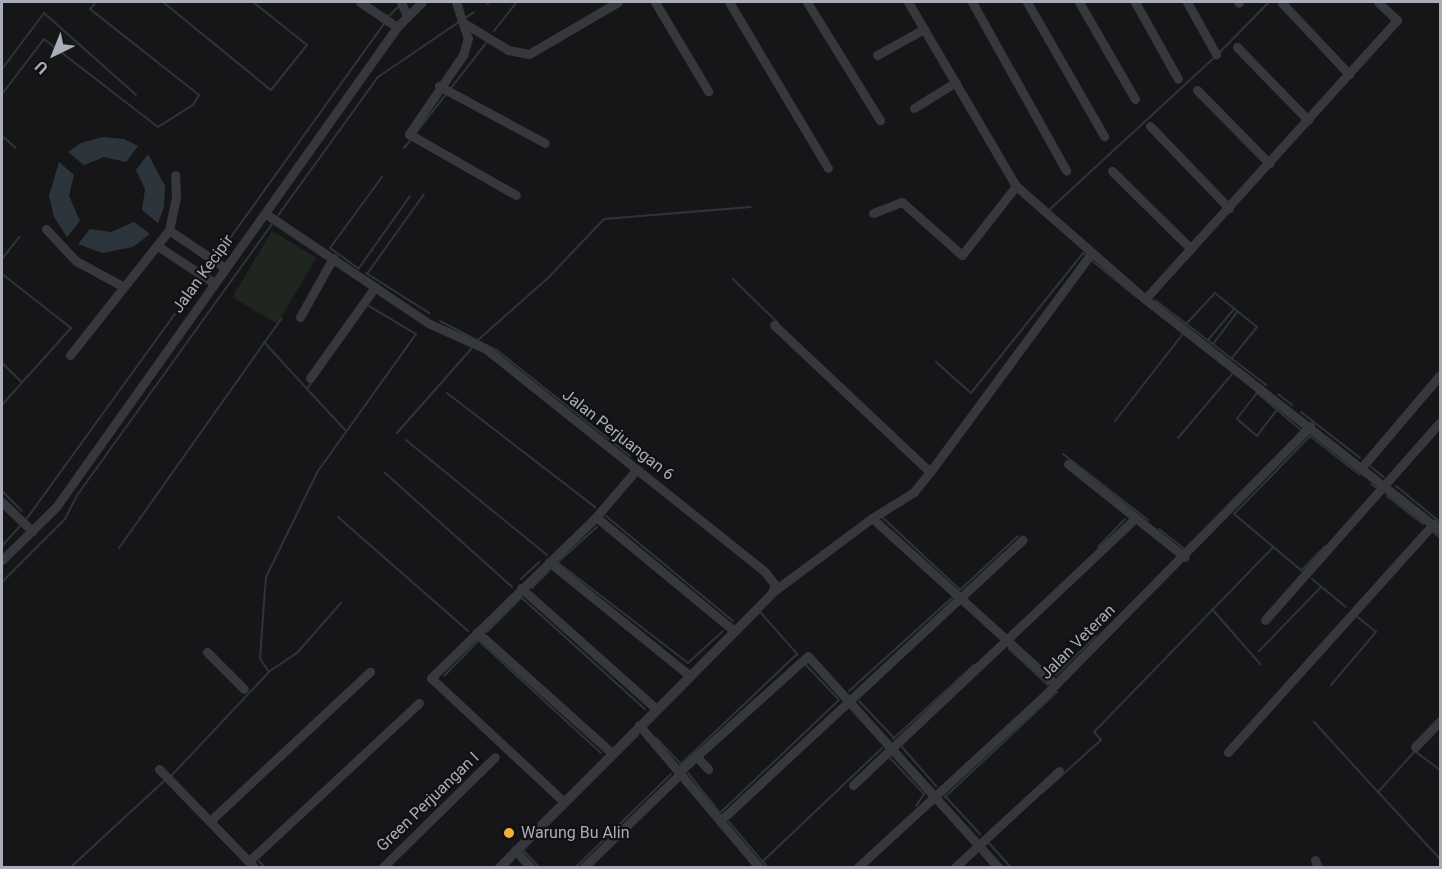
<!DOCTYPE html>
<style>
body{margin:0}
#map{position:relative;width:1442px;height:869px;overflow:hidden;background:#161618;font-family:Roboto,sans-serif}
div>[style]{position:absolute}
[style*='--x']{left:calc(var(--x)*1px);top:calc(var(--y)*1px);width:calc(var(--w)*1px);rotate:calc(var(--a)*1deg)}
.green>*{inset:0;background:#1e261f;transform-origin:0 0}
.water>*{inset:0;background:#2c353c}
.stream>*{height:2px;margin:-1px;padding:0 1px;transform-origin:1px;border-radius:1px;background:#2c353c}
.minor>*{height:9px;margin:-4.5px;padding:0 4.5px;transform-origin:4.5px;border-radius:4.5px;background:#37383d}
.dots>*{width:16px;height:16px;translate:-50% -50%;box-sizing:border-box;border:3px solid #111113;border-radius:50%}
span{translate:-50% -50%;white-space:nowrap;text-align:center;line-height:1.15;-webkit-text-stroke:4.5px #111113;paint-order:stroke}
.street-label{font-size:16px;color:#a8adb8}
.poi-label{font-size:16px;color:#a8adb8}
.left{translate:0 -50%;text-align:left}
.frame{position:absolute;inset:0;border:3px solid #a8adb8;pointer-events:none}
.north{position:absolute;left:24px;top:24px;width:60px;height:60px;-webkit-text-stroke:4px #111113;paint-order:stroke;rotate:223deg;font-size:16px;font-weight:700;line-height:24px;text-align:center;color:#a8adb8}
.north::after{content:'';display:block;margin:auto;width:21px;height:27px;background:#a8adb8;clip-path:polygon(50% 0,100% 100%,50% 72%,0 100%)}
</style>
<div id="map">
<div class="green">
<div style="left:272px;top:231px;width:52px;height:77px;rotate:31deg"></div>
</div>
<div class="water">
<div style="clip-path:polygon(102px 137px,124px 139px,138px 146px,126px 162px,104px 157px,84px 165px,68px 152px,81px 143px)"></div>
<div style="clip-path:polygon(148px 154px,165px 186px,164px 207px,158px 223px,142px 210px,145px 189px,136px 170px)"></div>
<div style="clip-path:polygon(59px 162px,74px 175px,69px 196px,80px 221px,67px 237px,54px 217px,49px 196px)"></div>
<div style="clip-path:polygon(134px 222px,150px 234px,133px 247px,102px 253px,78px 244px,90px 229px,111px 232px)"></div>
</div>
<div class="stream">
<div style="--x:163;--y:2;--w:139;--a:39.2"></div>
<div style="--x:271;--y:90;--w:58;--a:-51.3"></div>
<div style="--x:307;--y:45;--w:69;--a:-141.5"></div>
<div style="--x:487;--y:4;--w:4;--a:-34"></div>
<div style="--x:388;--y:17;--w:16;--a:-45"></div>
<div style="--x:464;--y:19;--w:12;--a:-35"></div>
<div style="--x:494;--y:31;--w:37;--a:-52"></div>
<div style="--x:1219;--y:53;--w:71;--a:-45.6"></div>
<div style="--x:2;--y:69;--w:70;--a:-53.1"></div>
<div style="--x:44;--y:13;--w:123;--a:41.7"></div>
<div style="--x:451;--y:88;--w:57;--a:-52.1"></div>
<div style="--x:2;--y:94;--w:69;--a:-52.6"></div>
<div style="--x:44;--y:39;--w:144;--a:37.7"></div>
<div style="--x:158;--y:127;--w:41;--a:-32.2"></div>
<div style="--x:193;--y:105;--w:12;--a:-59"></div>
<div style="--x:199;--y:95;--w:139;--a:-141.7"></div>
<div style="--x:90;--y:9;--w:9;--a:-49"></div>
<div style="--x:416;--y:133;--w:51;--a:-52.2"></div>
<div style="--x:2;--y:136;--w:18;--a:41"></div>
<div style="--x:404;--y:148;--w:13;--a:-51"></div>
<div style="--x:1049;--y:210;--w:226;--a:-42.7"></div>
<div style="--x:277;--y:217;--w:173;--a:-54.2"></div>
<div style="--x:378;--y:77;--w:98;--a:-34.2"></div>
<div style="--x:2;--y:259;--w:28;--a:-52"></div>
<div style="--x:215;--y:259;--w:292;--a:-54.3"></div>
<div style="--x:1091;--y:260;--w:60;--a:39"></div>
<div style="--x:359;--y:268;--w:88;--a:-54.7"></div>
<div style="--x:359;--y:269;--w:36;--a:-144"></div>
<div style="--x:330;--y:248;--w:88;--a:-53.8"></div>
<div style="--x:205;--y:273;--w:12;--a:-55"></div>
<div style="--x:366;--y:273;--w:75;--a:32.4"></div>
<div style="--x:2;--y:274;--w:88;--a:38"></div>
<div style="--x:71;--y:328;--w:103;--a:131.9"></div>
<div style="--x:367;--y:274;--w:98;--a:-54.5"></div>
<div style="--x:733;--y:279;--w:63;--a:44.4"></div>
<div style="--x:1155;--y:300;--w:140;--a:37.4"></div>
<div style="--x:440;--y:321;--w:65;--a:27.3"></div>
<div style="--x:498;--y:351;--w:169;--a:38.5"></div>
<div style="--x:1187;--y:323;--w:41;--a:-47"></div>
<div style="--x:1215;--y:293;--w:54;--a:39"></div>
<div style="--x:1257;--y:327;--w:40;--a:129"></div>
<div style="--x:479;--y:339;--w:92;--a:-41.5"></div>
<div style="--x:548;--y:278;--w:81;--a:-46.5"></div>
<div style="--x:604;--y:219;--w:147;--a:-4.7"></div>
<div style="--x:1208;--y:340;--w:40;--a:-50"></div>
<div style="--x:264;--y:342;--w:64;--a:47.5"></div>
<div style="--x:307;--y:389;--w:29;--a:-54"></div>
<div style="--x:1213;--y:344;--w:40;--a:-53"></div>
<div style="--x:936;--y:362;--w:47;--a:41.5"></div>
<div style="--x:971;--y:393;--w:179;--a:-51.3"></div>
<div style="--x:1083;--y:253;--w:5;--a:37"></div>
<div style="--x:2;--y:363;--w:28;--a:44"></div>
<div style="--x:307;--y:389;--w:57;--a:47.1"></div>
<div style="--x:1256;--y:392;--w:59;--a:40.2"></div>
<div style="--x:447;--y:393;--w:187;--a:37.6"></div>
<div style="--x:1257;--y:393;--w:33;--a:128"></div>
<div style="--x:1237;--y:419;--w:26;--a:40"></div>
<div style="--x:1257;--y:436;--w:34;--a:-53"></div>
<div style="--x:1278;--y:394;--w:18;--a:38"></div>
<div style="--x:1301;--y:412;--w:75;--a:37.9"></div>
<div style="--x:1115;--y:421;--w:109;--a:-52.1"></div>
<div style="--x:397;--y:433;--w:112;--a:-48.6"></div>
<div style="--x:1178;--y:438;--w:85;--a:-49.8"></div>
<div style="--x:406;--y:440;--w:182;--a:39.2"></div>
<div style="--x:1063;--y:454;--w:108;--a:37.8"></div>
<div style="--x:1371;--y:467;--w:16;--a:38"></div>
<div style="--x:384;--y:472;--w:172;--a:41.9"></div>
<div style="--x:1371;--y:484;--w:9;--a:36"></div>
<div style="--x:1396;--y:486;--w:57;--a:39.3"></div>
<div style="--x:2;--y:491;--w:28;--a:45"></div>
<div style="--x:1387;--y:496;--w:46;--a:37.9"></div>
<div style="--x:606;--y:516;--w:165;--a:39.6"></div>
<div style="--x:881;--y:516;--w:108;--a:43.1"></div>
<div style="--x:338;--y:517;--w:173;--a:41.2"></div>
<div style="--x:25;--y:521;--w:300;--a:-54.1"></div>
<div style="--x:1159;--y:529;--w:33;--a:38"></div>
<div style="--x:1431;--y:530;--w:12;--a:42"></div>
<div style="--x:2;--y:546;--w:28;--a:-48"></div>
<div style="--x:1098;--y:547;--w:39;--a:-46"></div>
<div style="--x:119;--y:548;--w:281;--a:-54.7"></div>
<div style="--x:557;--y:562;--w:165;--a:37.6"></div>
<div style="--x:688;--y:663;--w:47;--a:-42.4"></div>
<div style="--x:557;--y:563;--w:54;--a:-42"></div>
<div style="--x:1302;--y:570;--w:33;--a:-46"></div>
<div style="--x:1302;--y:571;--w:89;--a:-140"></div>
<div style="--x:1234;--y:514;--w:109;--a:-45.7"></div>
<div style="--x:1310;--y:436;--w:63;--a:38"></div>
<div style="--x:521;--y:579;--w:25;--a:-43"></div>
<div style="--x:1312;--y:579;--w:44;--a:39.5"></div>
<div style="--x:2;--y:582;--w:89;--a:-45"></div>
<div style="--x:65;--y:519;--w:28;--a:-63"></div>
<div style="--x:78;--y:494;--w:336;--a:-54.3"></div>
<div style="--x:532;--y:588;--w:24;--a:-45"></div>
<div style="--x:961;--y:589;--w:78;--a:-42.9"></div>
<div style="--x:522;--y:598;--w:166;--a:42.1"></div>
<div style="--x:1212;--y:609;--w:74;--a:48.8"></div>
<div style="--x:487;--y:632;--w:49;--a:-45"></div>
<div style="--x:478;--y:640;--w:167;--a:42.6"></div>
<div style="--x:1009;--y:649;--w:53;--a:42.7"></div>
<div style="--x:1259;--y:651;--w:89;--a:-45.9"></div>
<div style="--x:806;--y:665;--w:48;--a:46.7"></div>
<div style="--x:270;--y:671;--w:32;--a:-34"></div>
<div style="--x:297;--y:653;--w:67;--a:-48.7"></div>
<div style="--x:1056;--y:675;--w:56;--a:-44.3"></div>
<div style="--x:444;--y:676;--w:50;--a:-45.8"></div>
<div style="--x:1331;--y:685;--w:70;--a:-49.7"></div>
<div style="--x:1376;--y:632;--w:26;--a:-141"></div>
<div style="--x:849;--y:691;--w:142;--a:-42.1"></div>
<div style="--x:859;--y:701;--w:51;--a:46.6"></div>
<div style="--x:1314;--y:722;--w:95;--a:47.6"></div>
<div style="--x:646;--y:727;--w:162;--a:-45.3"></div>
<div style="--x:760;--y:612;--w:57;--a:48.5"></div>
<div style="--x:656;--y:738;--w:36;--a:46"></div>
<div style="--x:893;--y:739;--w:110;--a:-42.4"></div>
<div style="--x:902;--y:747;--w:52;--a:48.9"></div>
<div style="--x:890;--y:758;--w:50;--a:46.6"></div>
<div style="--x:924;--y:794;--w:14;--a:124"></div>
<div style="--x:680;--y:765;--w:161;--a:-43.5"></div>
<div style="--x:1440;--y:770;--w:31;--a:-143"></div>
<div style="--x:1415;--y:751;--w:55;--a:132.1"></div>
<div style="--x:1378;--y:792;--w:91;--a:47.2"></div>
<div style="--x:688;--y:773;--w:51;--a:51.3"></div>
<div style="--x:171;--y:776;--w:143;--a:-46.7"></div>
<div style="--x:269;--y:672;--w:17;--a:-123"></div>
<div style="--x:260;--y:658;--w:81;--a:-85.8"></div>
<div style="--x:266;--y:577;--w:118;--a:-63.9"></div>
<div style="--x:318;--y:471;--w:168;--a:-54.4"></div>
<div style="--x:416;--y:334;--w:57;--a:-149.4"></div>
<div style="--x:1042;--y:793;--w:79;--a:-41.9"></div>
<div style="--x:1101;--y:740;--w:11;--a:-131"></div>
<div style="--x:1094;--y:732;--w:257;--a:-45.9"></div>
<div style="--x:945;--y:796;--w:52;--a:47.4"></div>
<div style="--x:945;--y:797;--w:154;--a:-43.2"></div>
<div style="--x:720;--y:813;--w:163;--a:-43.5"></div>
<div style="--x:729;--y:822;--w:60;--a:49.7"></div>
<div style="--x:987;--y:841;--w:36;--a:48"></div>
<div style="--x:523;--y:850;--w:163;--a:-45"></div>
<div style="--x:523;--y:850;--w:25;--a:47"></div>
<div style="--x:259;--y:861;--w:9;--a:49"></div>
<div style="--x:762;--y:862;--w:166;--a:-43.5"></div>
<div style="--x:70;--y:868;--w:131;--a:-42.8"></div>
<div style="--x:505;--y:868;--w:13;--a:-45"></div>
<div style="--x:575;--y:868;--w:134;--a:-44.4"></div>
</div>
<div class="minor">
<div style="--x:360;--y:2;--w:45;--a:34"></div>
<div style="--x:401;--y:2;--w:13;--a:67"></div>
<div style="--x:456;--y:2;--w:38;--a:72"></div>
<div style="--x:468;--y:38;--w:18;--a:106"></div>
<div style="--x:463;--y:55;--w:96;--a:124.4"></div>
<div style="--x:409;--y:134;--w:123;--a:29.7"></div>
<div style="--x:655;--y:2;--w:104;--a:59.2"></div>
<div style="--x:729;--y:2;--w:193;--a:59.2"></div>
<div style="--x:807;--y:2;--w:139;--a:58.3"></div>
<div style="--x:908;--y:2;--w:213;--a:59.6"></div>
<div style="--x:1016;--y:186;--w:171;--a:41.2"></div>
<div style="--x:1145;--y:299;--w:376;--a:-47.9"></div>
<div style="--x:1397;--y:20;--w:26;--a:-137"></div>
<div style="--x:972;--y:2;--w:193;--a:60.8"></div>
<div style="--x:1027;--y:2;--w:155;--a:60.1"></div>
<div style="--x:1079;--y:2;--w:112;--a:60"></div>
<div style="--x:1135;--y:2;--w:88;--a:60.8"></div>
<div style="--x:1187;--y:2;--w:60;--a:60.9"></div>
<div style="--x:1238;--y:2;--w:1;--a:45"></div>
<div style="--x:1282;--y:3;--w:98;--a:46.7"></div>
<div style="--x:464;--y:23;--w:52;--a:31.5"></div>
<div style="--x:508;--y:50;--w:21;--a:11"></div>
<div style="--x:529;--y:54;--w:103;--a:-30.3"></div>
<div style="--x:1237;--y:47;--w:102;--a:45.8"></div>
<div style="--x:877;--y:55;--w:54;--a:-29"></div>
<div style="--x:439;--y:86;--w:120;--a:28.3"></div>
<div style="--x:1197;--y:90;--w:103;--a:45.4"></div>
<div style="--x:914;--y:108;--w:49;--a:-31.8"></div>
<div style="--x:1150;--y:126;--w:114;--a:46.1"></div>
<div style="--x:1112;--y:171;--w:111;--a:44.6"></div>
<div style="--x:873;--y:213;--w:31;--a:-21"></div>
<div style="--x:902;--y:202;--w:80;--a:41.5"></div>
<div style="--x:962;--y:255;--w:88;--a:-52"></div>
<div style="--x:266;--y:214;--w:197;--a:33.9"></div>
<div style="--x:430;--y:324;--w:61;--a:24.1"></div>
<div style="--x:486;--y:349;--w:357;--a:38.6"></div>
<div style="--x:765;--y:572;--w:16;--a:52"></div>
<div style="--x:775;--y:585;--w:10;--a:114"></div>
<div style="--x:771;--y:594;--w:387;--a:134.9"></div>
<div style="--x:46;--y:229;--w:44;--a:46.8"></div>
<div style="--x:76;--y:261;--w:52;--a:28.5"></div>
<div style="--x:169;--y:230;--w:68;--a:34.2"></div>
<div style="--x:159;--y:247;--w:66;--a:33.2"></div>
<div style="--x:1145;--y:299;--w:375;--a:38.1"></div>
<div style="--x:300;--y:317;--w:68;--a:-60.8"></div>
<div style="--x:774;--y:325;--w:214;--a:43.3"></div>
<div style="--x:930;--y:472;--w:26;--a:129"></div>
<div style="--x:914;--y:492;--w:49;--a:148.2"></div>
<div style="--x:872;--y:518;--w:122;--a:143.3"></div>
<div style="--x:70;--y:355;--w:159;--a:-51.6"></div>
<div style="--x:169;--y:230;--w:33;--a:-78"></div>
<div style="--x:176;--y:198;--w:23;--a:-92"></div>
<div style="--x:310;--y:378;--w:112;--a:-54.5"></div>
<div style="--x:1068;--y:464;--w:149;--a:38.5"></div>
<div style="--x:1362;--y:467;--w:121;--a:-49.7"></div>
<div style="--x:930;--y:472;--w:271;--a:-53.6"></div>
<div style="--x:2;--y:502;--w:42;--a:44"></div>
<div style="--x:596;--y:517;--w:178;--a:39.5"></div>
<div style="--x:872;--y:518;--w:248;--a:42.2"></div>
<div style="--x:2;--y:560;--w:76;--a:-44.5"></div>
<div style="--x:56;--y:507;--w:589;--a:-54.61"></div>
<div style="--x:397;--y:27;--w:35;--a:-45"></div>
<div style="--x:549;--y:562;--w:179;--a:38.9"></div>
<div style="--x:521;--y:588;--w:180;--a:41.8"></div>
<div style="--x:1265;--y:620;--w:264;--a:-48.5"></div>
<div style="--x:477;--y:632;--w:181;--a:41.9"></div>
<div style="--x:207;--y:652;--w:52;--a:45"></div>
<div style="--x:639;--y:725;--w:187;--a:49.8"></div>
<div style="--x:1415;--y:747;--w:36;--a:-46"></div>
<div style="--x:1228;--y:752;--w:307;--a:-48"></div>
<div style="--x:696;--y:756;--w:18;--a:47"></div>
<div style="--x:159;--y:769;--w:138;--a:45.9"></div>
<div style="--x:679;--y:772;--w:173;--a:-42"></div>
<div style="--x:808;--y:656;--w:285;--a:48"></div>
<div style="--x:853;--y:785;--w:388;--a:-43.4"></div>
<div style="--x:563;--y:801;--w:180;--a:-137"></div>
<div style="--x:431;--y:678;--w:231;--a:-44.3"></div>
<div style="--x:596;--y:517;--w:63;--a:-49.5"></div>
<div style="--x:210;--y:821;--w:219;--a:-43"></div>
<div style="--x:720;--y:821;--w:413;--a:-42.9"></div>
<div style="--x:515;--y:850;--w:24;--a:48"></div>
<div style="--x:1315;--y:860;--w:9;--a:69"></div>
<div style="--x:249;--y:861;--w:232;--a:-42.9"></div>
<div style="--x:382;--y:868;--w:158;--a:-44.5"></div>
<div style="--x:583;--y:868;--w:135;--a:-44.1"></div>
<div style="--x:857;--y:868;--w:251;--a:-42.6"></div>
<div style="--x:1042;--y:698;--w:382;--a:-45.4"></div>
<div style="--x:954;--y:868;--w:143;--a:-42.7"></div>
</div>
<div class="dots">
<div style="left:509px;top:833px;background:#f2b134"></div>
</div>
<div class="street-label">
<span style="left:203px;top:274px;rotate:-54deg">Jalan Kecipir</span>
<span style="left:618px;top:435px;rotate:38deg">Jalan Perjuangan 6</span>
<span style="left:1078px;top:642px;rotate:-45deg">Jalan Veteran</span>
<span style="left:428px;top:802px;rotate:-44deg">Green Perjuangan I</span>
</div>
<div class="poi-label">
<span class="left" style="left:521px;top:833px">Warung Bu Alin</span>
</div>
<div class="frame"></div>
<div class="north">U</div>
</div>
